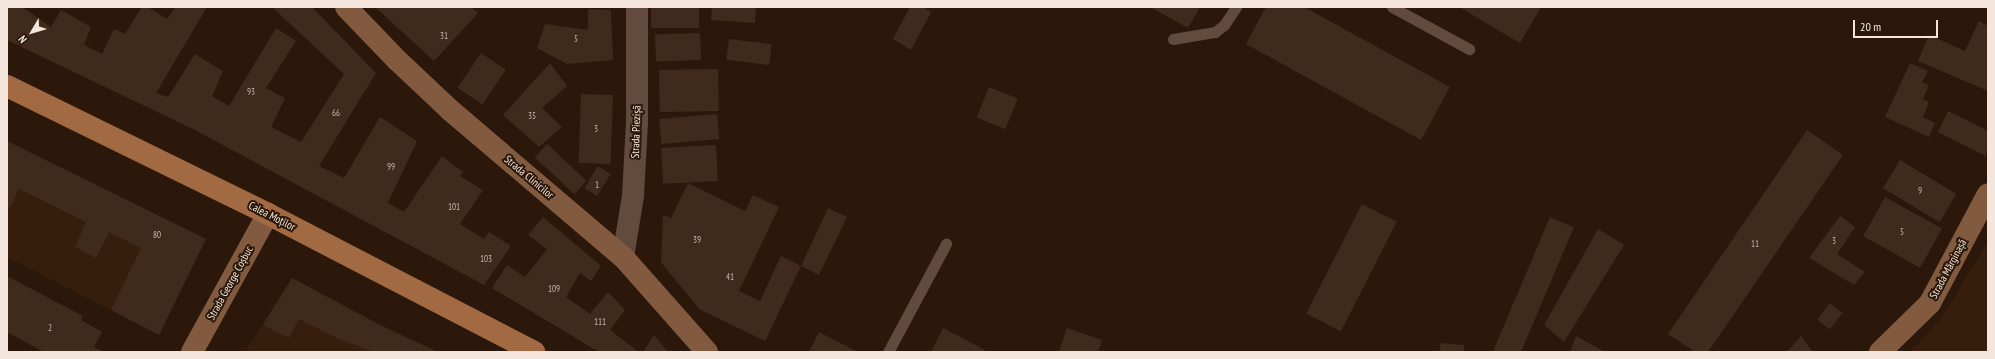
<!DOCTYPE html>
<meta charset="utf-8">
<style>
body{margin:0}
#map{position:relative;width:1995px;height:359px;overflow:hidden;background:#2b180a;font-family:"PT Sans Narrow",sans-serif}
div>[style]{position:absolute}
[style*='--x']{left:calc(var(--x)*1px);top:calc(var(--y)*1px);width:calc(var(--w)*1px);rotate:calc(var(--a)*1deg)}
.built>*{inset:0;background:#371d0b}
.building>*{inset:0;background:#402a1c;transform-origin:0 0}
.lane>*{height:11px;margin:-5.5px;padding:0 5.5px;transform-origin:5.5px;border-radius:5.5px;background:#624b3c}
.street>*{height:22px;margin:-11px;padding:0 11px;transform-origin:11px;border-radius:11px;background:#624b3c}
.secondary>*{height:22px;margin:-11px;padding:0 11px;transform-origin:11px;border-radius:11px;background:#825a3f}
.primary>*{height:22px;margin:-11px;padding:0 11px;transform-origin:11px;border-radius:11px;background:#a26a43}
span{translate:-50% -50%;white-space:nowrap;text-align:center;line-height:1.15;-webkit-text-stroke:4px #2b180a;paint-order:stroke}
.number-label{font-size:9px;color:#c7b7ad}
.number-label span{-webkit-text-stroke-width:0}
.street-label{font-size:11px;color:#f4e6dd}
.frame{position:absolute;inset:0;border:8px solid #f4e6dd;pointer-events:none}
.north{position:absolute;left:12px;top:12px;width:40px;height:40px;-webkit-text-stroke:3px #2b180a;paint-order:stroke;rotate:232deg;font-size:11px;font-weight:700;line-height:16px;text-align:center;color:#f4e6dd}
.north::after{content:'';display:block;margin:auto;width:14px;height:18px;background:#f4e6dd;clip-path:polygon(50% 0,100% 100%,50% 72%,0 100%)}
.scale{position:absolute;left:1853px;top:20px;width:85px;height:18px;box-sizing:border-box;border:2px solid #f4e6dd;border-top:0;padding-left:5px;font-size:12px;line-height:14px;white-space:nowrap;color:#f4e6dd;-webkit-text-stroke:3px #2b180a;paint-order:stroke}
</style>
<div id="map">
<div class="built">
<div style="clip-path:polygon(7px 141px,206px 239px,159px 335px,7px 257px)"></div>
<div style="clip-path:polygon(1988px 241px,1988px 352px,1910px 352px,1942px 317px)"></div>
<div style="clip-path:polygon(292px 278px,380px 325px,438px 352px,245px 352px)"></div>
</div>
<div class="building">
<div style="clip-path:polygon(7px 7px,22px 7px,51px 27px,61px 10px,91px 27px,84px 45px,102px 54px,114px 29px,125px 34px,142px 7px,148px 7px,167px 19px,175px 7px,207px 7px,156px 93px,168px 97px,195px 54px,223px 71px,212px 96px,229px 106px,276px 28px,296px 41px,266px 88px,285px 98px,271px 127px,301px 142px,344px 74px,272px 7px,312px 7px,376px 73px,319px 166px,344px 178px,380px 117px,417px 141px,388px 203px,404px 212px,442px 156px,463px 172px,460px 176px,483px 190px,460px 224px,484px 239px,489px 232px,511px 246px,484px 285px,195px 130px,7px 40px)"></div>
<div style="clip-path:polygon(375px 7px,471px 7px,478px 13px,434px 61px)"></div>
<div style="left:651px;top:7px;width:48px;height:21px"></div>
<div style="clip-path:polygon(712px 7px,756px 7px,755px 23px,711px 20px)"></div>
<div style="clip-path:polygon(910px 7px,923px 7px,931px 12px,911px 50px,893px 39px)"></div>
<div style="clip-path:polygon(1150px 7px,1200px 7px,1188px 28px)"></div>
<div style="clip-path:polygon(1266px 7px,1304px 7px,1450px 87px,1421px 140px,1246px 44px)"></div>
<div style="clip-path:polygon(1459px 7px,1541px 7px,1520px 43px)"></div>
<div style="clip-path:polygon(588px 9px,611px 10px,613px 60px,567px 64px,537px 48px,545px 24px,588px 30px)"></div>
<div style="clip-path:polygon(1979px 21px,1988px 26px,1988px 91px,1918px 61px,1929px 35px,1965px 51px)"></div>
<div style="left:700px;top:33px;width:27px;height:45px;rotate:88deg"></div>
<div style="left:729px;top:39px;width:43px;height:21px;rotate:7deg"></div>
<div style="left:481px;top:53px;width:30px;height:42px;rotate:34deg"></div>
<div style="clip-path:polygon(550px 63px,567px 86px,542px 108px,562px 127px,539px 147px,503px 115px)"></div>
<div style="clip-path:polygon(1910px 63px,1928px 71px,1922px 82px,1929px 85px,1923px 99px,1929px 102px,1923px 117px,1935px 123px,1929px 137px,1885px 117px)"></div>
<div style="left:718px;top:69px;width:42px;height:59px;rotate:89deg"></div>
<div style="left:989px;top:87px;width:31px;height:33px;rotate:22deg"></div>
<div style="left:581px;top:94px;width:32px;height:69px;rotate:2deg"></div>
<div style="clip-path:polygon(1948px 111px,1988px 131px,1986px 156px,1938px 132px)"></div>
<div style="left:717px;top:114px;width:25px;height:58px;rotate:85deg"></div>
<div style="clip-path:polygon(1807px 130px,1843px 155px,1708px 352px,1695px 352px,1668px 334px)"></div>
<div style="clip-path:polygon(7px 141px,206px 239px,159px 335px,111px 310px,141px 248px,109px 232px,96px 258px,75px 247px,86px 222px,19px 189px,10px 208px,7px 206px)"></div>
<div style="left:547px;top:144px;width:54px;height:18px;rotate:43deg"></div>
<div style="left:716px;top:145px;width:36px;height:55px;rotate:87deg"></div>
<div style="left:1900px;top:160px;width:66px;height:33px;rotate:31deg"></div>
<div style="left:598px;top:166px;width:15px;height:26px;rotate:32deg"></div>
<div style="clip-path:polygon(688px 183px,745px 211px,753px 195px,779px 207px,739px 291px,760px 301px,781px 256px,801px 266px,828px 208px,847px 217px,819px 275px,801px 266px,765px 341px,699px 309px,661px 262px,663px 215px,671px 218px)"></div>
<div style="left:1885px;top:197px;width:65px;height:45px;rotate:29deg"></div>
<div style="left:1362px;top:204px;width:39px;height:123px;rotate:27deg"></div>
<div style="clip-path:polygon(1840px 216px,1855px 227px,1837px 254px,1865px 272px,1854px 285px,1809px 258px)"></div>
<div style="clip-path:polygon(543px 217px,601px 266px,591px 281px,580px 273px,566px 297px,590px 314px,608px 292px,625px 310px,610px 330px,639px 352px,599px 352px,492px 288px,507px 265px,525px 277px,547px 249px,528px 235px)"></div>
<div style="left:1550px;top:217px;width:26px;height:145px;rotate:23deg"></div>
<div style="clip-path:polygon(1598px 229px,1624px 245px,1564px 342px,1544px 325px)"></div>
<div style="clip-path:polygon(7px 276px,83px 316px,81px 320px,102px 332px,94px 347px,104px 352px,44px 352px,7px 332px)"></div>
<div style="clip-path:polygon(292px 278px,380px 325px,438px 352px,374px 352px,339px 339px,299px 319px,289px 338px,263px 325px)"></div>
<div style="left:1830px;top:303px;width:16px;height:21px;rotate:38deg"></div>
<div style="clip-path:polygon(943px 328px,985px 350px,984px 352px,931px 352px)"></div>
<div style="clip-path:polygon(1067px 328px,1102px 340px,1098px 352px,1059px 352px)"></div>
<div style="clip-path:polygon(819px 332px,858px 352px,809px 352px)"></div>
<div style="clip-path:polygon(654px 335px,668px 352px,643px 352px)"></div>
<div style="clip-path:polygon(1576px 336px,1605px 352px,1570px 352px)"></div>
<div style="clip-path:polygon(1801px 336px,1812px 351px,1787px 352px)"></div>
<div style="clip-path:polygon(1441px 343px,1464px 345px,1464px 352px,1439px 352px)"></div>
</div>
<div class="lane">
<div style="--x:1392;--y:7;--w:88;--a:28.6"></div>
<div style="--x:1173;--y:39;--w:43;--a:-9.5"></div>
<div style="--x:1215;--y:32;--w:11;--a:-38"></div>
<div style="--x:1224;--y:25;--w:22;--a:-56"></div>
<div style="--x:888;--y:352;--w:123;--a:-61.8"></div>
</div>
<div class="street">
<div style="--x:623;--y:257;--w:62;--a:-80.7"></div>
<div style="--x:633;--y:196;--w:73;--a:-86.9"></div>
<div style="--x:637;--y:123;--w:116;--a:-90"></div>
</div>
<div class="secondary">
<div style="--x:346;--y:7;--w:74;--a:46.1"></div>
<div style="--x:397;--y:60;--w:73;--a:43.3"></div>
<div style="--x:450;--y:110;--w:227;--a:40.4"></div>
<div style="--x:623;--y:257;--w:127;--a:48.5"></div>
<div style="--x:192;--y:352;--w:158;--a:-61.2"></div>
<div style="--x:1880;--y:352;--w:70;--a:-44.4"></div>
<div style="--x:1930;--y:303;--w:123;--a:-62"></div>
</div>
<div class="primary">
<div style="--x:7;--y:86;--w:291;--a:26.1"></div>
<div style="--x:268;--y:214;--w:300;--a:27.4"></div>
</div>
<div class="number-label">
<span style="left:444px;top:36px">31</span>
<span style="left:576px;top:39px">5</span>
<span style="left:251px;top:92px">93</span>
<span style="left:336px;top:113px">66</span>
<span style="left:532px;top:116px">35</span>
<span style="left:596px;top:129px">3</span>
<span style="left:391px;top:167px">99</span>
<span style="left:597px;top:185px">1</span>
<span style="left:1920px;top:191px">9</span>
<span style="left:454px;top:207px">101</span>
<span style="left:1902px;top:232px">5</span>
<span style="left:157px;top:235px">80</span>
<span style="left:697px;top:240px">39</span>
<span style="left:1834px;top:241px">3</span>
<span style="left:1755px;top:244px">11</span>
<span style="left:486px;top:259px">103</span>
<span style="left:730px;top:277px">41</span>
<span style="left:554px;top:289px">109</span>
<span style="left:600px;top:322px">111</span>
<span style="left:50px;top:328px">2</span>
</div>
<div class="street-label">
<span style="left:636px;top:132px;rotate:-88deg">Strada Piezișă</span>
<span style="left:529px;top:177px;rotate:40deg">Strada Clinicilor</span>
<span style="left:272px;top:216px;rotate:27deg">Calea Moților</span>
<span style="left:1948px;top:269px;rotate:-62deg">Strada Mărginașă</span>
<span style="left:230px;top:283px;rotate:-61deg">Strada George Coșbuc</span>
</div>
<div class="frame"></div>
<div class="north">N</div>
<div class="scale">20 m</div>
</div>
